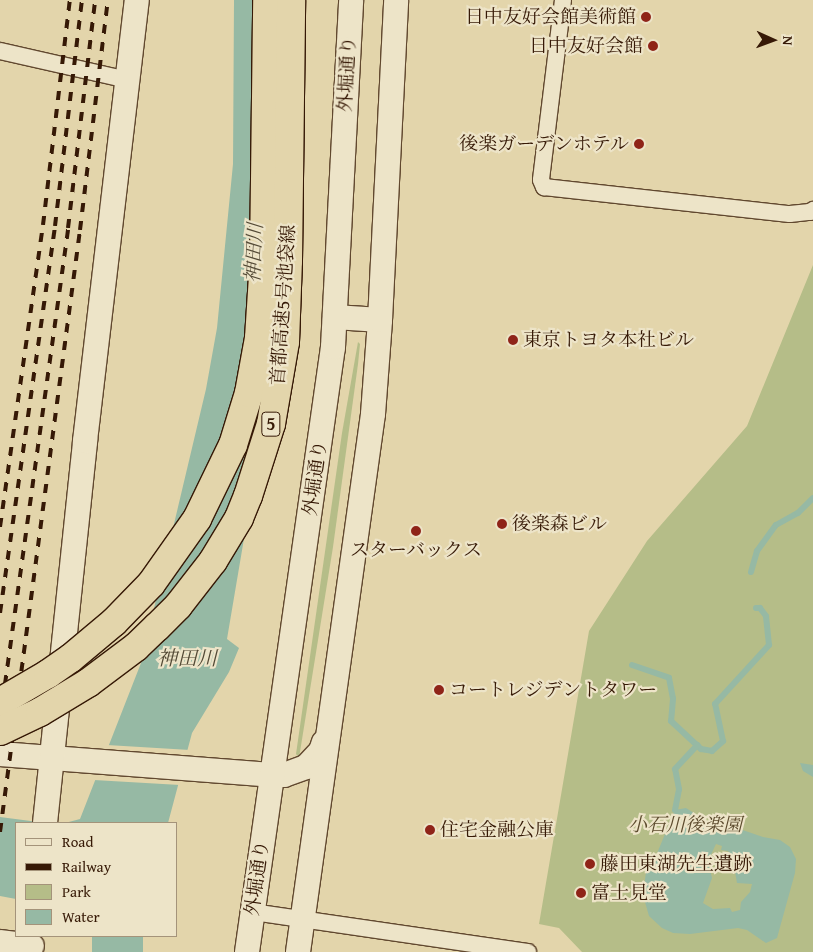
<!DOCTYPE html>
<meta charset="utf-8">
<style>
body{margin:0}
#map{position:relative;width:813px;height:952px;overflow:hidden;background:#e3d5ab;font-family:"Gentium Book Plus","Noto Serif JP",serif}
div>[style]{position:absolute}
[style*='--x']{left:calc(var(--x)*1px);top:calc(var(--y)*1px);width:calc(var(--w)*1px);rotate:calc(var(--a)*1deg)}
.green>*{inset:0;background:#b5bd88}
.water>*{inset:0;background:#96b9a4;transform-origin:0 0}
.pier>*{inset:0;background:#e3d5ab}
.stream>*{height:6px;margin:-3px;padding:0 3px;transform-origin:3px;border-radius:3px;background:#96b9a4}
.roads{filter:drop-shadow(1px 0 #61482f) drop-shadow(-1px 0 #61482f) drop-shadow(0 1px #61482f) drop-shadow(0 -1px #61482f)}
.street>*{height:16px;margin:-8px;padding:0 8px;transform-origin:8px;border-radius:8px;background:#ede4c8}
.secondary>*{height:24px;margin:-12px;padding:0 12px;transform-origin:12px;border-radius:12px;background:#ede4c8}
.rail>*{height:4px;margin-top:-2px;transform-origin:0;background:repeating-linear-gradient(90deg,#361906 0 9px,transparent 0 18px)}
.bridges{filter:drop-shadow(1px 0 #361906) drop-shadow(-1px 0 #361906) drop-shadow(0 1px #361906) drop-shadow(0 -1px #361906)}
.highway-bridge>*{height:28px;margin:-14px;padding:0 14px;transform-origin:14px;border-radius:14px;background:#e3d5ab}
.dots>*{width:14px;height:14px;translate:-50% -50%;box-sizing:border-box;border:2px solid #ede4c8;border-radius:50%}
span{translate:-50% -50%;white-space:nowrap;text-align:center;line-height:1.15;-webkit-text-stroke:4.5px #ede4c8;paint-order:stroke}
.shield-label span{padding:1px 4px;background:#ede4c8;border:1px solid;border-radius:4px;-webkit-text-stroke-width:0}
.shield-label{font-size:18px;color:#361906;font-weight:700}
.poi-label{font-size:19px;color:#361906}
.right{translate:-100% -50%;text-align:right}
.left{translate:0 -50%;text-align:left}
.street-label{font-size:19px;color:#361906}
.park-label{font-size:19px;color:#5c4a2d;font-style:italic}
.water-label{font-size:20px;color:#534935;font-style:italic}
.legend{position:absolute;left:15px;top:822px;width:162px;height:115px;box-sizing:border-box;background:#ede4c8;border:1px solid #a4937a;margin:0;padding:6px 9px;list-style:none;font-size:15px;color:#361906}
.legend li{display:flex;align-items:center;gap:10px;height:25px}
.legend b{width:25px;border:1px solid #a4937a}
.north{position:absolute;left:748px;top:15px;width:50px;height:50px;-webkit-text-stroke:4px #ede4c8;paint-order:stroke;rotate:92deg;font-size:14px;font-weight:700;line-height:20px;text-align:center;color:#361906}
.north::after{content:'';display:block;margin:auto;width:18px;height:22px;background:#361906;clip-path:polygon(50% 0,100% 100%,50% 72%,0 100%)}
</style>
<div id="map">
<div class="green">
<div style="clip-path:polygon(813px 265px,813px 952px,582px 952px,559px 928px,539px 924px,589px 631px,647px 541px,747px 426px)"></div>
<div style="clip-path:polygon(358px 342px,360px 344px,358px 364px,333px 547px,299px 758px,296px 754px,342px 433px)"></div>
</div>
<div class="water">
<div style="clip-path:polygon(234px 0,292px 0,259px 450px,227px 639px,239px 648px,229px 672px,192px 733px,168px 823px,65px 823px,80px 819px,141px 663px,206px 389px,217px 328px,233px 164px)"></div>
<div style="clip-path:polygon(800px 763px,813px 765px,813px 777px,803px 771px)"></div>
<div style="clip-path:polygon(evenodd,686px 808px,708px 822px,720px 824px,720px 829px,725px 830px,731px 826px,763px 837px,780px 840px,790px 847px,796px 859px,795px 873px,777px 938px,766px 943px,747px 930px,738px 928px,690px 934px,673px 933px,662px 928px,649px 916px,643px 895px,646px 872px,653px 863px,675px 810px,686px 808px,716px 844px,722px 846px,721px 850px,728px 851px,738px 863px,735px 872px,737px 883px,752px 884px,750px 892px,741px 902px,740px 910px,732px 912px,730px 908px,713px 909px,703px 903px,712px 878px,708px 861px,716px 844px)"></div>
<div style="clip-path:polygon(0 817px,46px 823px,16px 823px,16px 899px,0 896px)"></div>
<div style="left:92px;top:936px;width:51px;height:16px"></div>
</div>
<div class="pier">
<div style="clip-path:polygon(107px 745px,190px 750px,180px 785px,94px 780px)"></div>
</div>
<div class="stream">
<div style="--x:751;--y:572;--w:22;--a:-74"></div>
<div style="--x:757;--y:551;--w:32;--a:-54"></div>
<div style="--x:776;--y:525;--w:25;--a:-29"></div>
<div style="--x:798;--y:513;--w:21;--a:-45"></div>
<div style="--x:632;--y:665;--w:39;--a:19"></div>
<div style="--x:669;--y:678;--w:21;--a:79"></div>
<div style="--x:673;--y:699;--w:22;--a:95"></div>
<div style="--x:671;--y:721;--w:41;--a:43"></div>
<div style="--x:701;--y:749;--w:11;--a:10"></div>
<div style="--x:712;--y:751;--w:15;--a:-42"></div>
<div style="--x:723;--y:741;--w:38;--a:-102"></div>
<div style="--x:715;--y:704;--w:80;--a:-47.5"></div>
<div style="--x:769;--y:645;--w:29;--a:-96"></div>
<div style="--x:766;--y:616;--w:10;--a:-127"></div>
<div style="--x:760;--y:608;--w:4;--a:180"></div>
<div style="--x:675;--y:810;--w:21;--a:-79"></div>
<div style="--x:679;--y:789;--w:20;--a:-101"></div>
<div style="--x:675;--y:769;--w:33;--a:-47"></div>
</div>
<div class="roads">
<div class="street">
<div style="--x:563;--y:0;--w:181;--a:97"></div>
<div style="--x:541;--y:180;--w:8;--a:67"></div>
<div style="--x:544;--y:187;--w:247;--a:6.3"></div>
<div style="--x:790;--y:214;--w:20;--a:-6"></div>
<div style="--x:810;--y:212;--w:4;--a:-34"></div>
<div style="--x:0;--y:51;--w:131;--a:12.8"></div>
<div style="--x:253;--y:912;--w:278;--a:8.3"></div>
</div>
<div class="secondary">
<div style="--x:335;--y:317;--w:45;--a:3.8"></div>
<div style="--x:0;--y:754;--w:272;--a:4.4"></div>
<div style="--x:271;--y:775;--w:13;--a:0"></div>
<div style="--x:284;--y:775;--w:23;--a:-20"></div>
<div style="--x:306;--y:767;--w:22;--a:-47"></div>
<div style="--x:321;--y:751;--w:9;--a:-72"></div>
<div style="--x:45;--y:823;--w:384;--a:-84"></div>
<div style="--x:85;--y:441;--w:444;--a:-83.3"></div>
<div style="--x:0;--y:942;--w:32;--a:7"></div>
<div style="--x:247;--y:952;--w:611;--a:-81.91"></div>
<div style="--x:333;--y:347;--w:347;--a:-87"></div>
<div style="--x:298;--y:952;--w:543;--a:-82.06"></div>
<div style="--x:373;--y:414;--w:94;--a:-85.7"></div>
<div style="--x:380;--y:320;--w:320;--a:-87.1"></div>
</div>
</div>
<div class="rail">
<div style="--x:0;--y:527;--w:305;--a:-81.9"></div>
<div style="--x:43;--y:225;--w:227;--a:-83.2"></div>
<div style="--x:0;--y:613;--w:391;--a:-81.9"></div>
<div style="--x:55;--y:226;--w:228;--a:-83.2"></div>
<div style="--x:0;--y:720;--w:497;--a:-82.1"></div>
<div style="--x:68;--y:228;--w:230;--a:-83.2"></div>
<div style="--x:0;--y:832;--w:607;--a:-82.43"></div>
<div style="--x:80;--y:230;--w:232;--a:-83.1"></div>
</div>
<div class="bridges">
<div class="highway-bridge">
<div style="--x:0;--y:702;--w:56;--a:-30.3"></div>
<div style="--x:48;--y:674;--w:28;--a:-35"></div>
<div style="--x:71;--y:658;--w:56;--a:-39.9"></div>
<div style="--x:114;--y:622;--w:53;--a:-45.8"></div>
<div style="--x:151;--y:584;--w:80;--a:-54.7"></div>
<div style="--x:197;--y:519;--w:82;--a:-64.1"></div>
<div style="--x:233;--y:445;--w:54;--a:-72.9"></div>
<div style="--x:249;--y:393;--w:56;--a:-79.7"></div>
<div style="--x:259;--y:338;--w:77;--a:-86.3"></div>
<div style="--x:264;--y:261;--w:261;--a:-89.3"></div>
<div style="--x:0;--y:731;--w:44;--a:-25.4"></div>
<div style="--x:40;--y:712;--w:56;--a:-31.1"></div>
<div style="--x:88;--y:683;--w:60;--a:-36.9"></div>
<div style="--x:136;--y:647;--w:29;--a:-44"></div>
<div style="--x:157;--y:627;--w:30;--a:-45"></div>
<div style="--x:178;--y:606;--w:57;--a:-52.1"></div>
<div style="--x:213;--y:561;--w:50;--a:-58.8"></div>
<div style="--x:239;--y:518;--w:24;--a:-68"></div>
<div style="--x:248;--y:496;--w:76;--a:-72.3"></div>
<div style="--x:271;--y:424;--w:83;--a:-80.3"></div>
<div style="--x:285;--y:342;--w:81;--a:-87.9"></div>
<div style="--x:288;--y:261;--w:261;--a:-89.3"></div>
</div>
</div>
<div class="dots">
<div style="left:646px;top:17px;background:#8f2418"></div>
<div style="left:653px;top:46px;background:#8f2418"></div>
<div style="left:639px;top:144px;background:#8f2418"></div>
<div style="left:513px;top:340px;background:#8f2418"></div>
<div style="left:502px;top:524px;background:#8f2418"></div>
<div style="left:416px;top:531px;background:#8f2418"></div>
<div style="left:439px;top:690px;background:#8f2418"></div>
<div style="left:430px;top:830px;background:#8f2418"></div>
<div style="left:590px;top:864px;background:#8f2418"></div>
<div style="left:581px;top:893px;background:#8f2418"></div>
</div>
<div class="shield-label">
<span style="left:271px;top:424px">5</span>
</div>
<div class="poi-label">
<span class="right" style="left:636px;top:17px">日中友好会館美術館</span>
<span class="right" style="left:643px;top:46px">日中友好会館</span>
<span class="right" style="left:629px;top:144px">後楽ガーデンホテル</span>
<span class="left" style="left:523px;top:340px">東京トヨタ本社ビル</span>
<span class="left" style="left:512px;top:524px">後楽森ビル</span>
<span style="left:416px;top:550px">スターバックス</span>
<span class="left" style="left:449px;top:690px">コートレジデントタワー</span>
<span class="left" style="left:440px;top:830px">住宅金融公庫</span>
<span class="left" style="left:600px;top:864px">藤田東湖先生遺跡</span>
<span class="left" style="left:591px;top:893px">富士見堂</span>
</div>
<div class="street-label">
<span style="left:347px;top:74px;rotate:-87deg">外堀通り</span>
<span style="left:283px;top:305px;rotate:-86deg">首都高速5号池袋線</span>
<span style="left:315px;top:478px;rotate:-82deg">外堀通り</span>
<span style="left:257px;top:878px;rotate:-82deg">外堀通り</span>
</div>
<div class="park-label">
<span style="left:685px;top:825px">小石川後楽園</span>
</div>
<div class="water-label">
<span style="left:253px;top:253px;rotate:-87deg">神田川</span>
<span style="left:187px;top:657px">神田川</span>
</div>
<ul class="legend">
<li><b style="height:6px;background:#ede4c8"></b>Road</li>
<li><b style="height:6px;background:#361906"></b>Railway</li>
<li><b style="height:14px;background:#b5bd88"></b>Park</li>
<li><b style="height:14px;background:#96b9a4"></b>Water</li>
</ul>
<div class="north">N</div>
</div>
